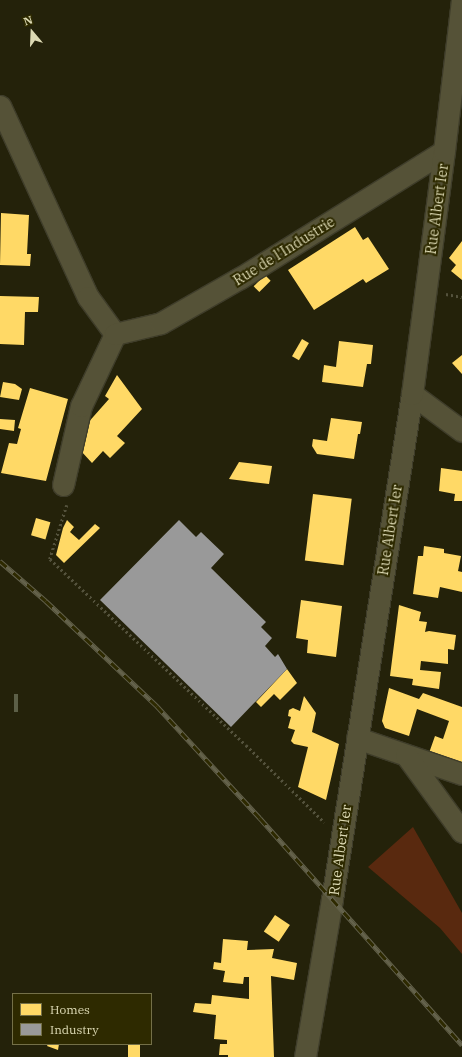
<!DOCTYPE html>
<style>
body{margin:0}
#map{position:relative;width:462px;height:1057px;overflow:hidden;background:#24220a;font-family:"IBM Plex Serif",serif}
div>[style]{position:absolute}
[style*='--x']{left:calc(var(--x)*1px);top:calc(var(--y)*1px);width:calc(var(--w)*1px);rotate:calc(var(--a)*1deg)}
.green>*{inset:0;background:#59290f}
.homes>*{inset:0;background:#ffd966;transform-origin:0 0}
.industry>*{inset:0;background:#999}
.building>*{inset:0;background:#5c5f47;transform-origin:0 0}
.path>*{height:2.5px;margin-top:-1.25px;transform-origin:0;background:repeating-linear-gradient(90deg,#54523c 0 2px,transparent 0 5px)}
.roads{filter:drop-shadow(1px 0 #3f3d2a) drop-shadow(-1px 0 #3f3d2a) drop-shadow(0 1px #3f3d2a) drop-shadow(0 -1px #3f3d2a)}
.minor>*{height:21px;margin:-10.5px;padding:0 10.5px;transform-origin:10.5px;border-radius:10.5px;background:#555237}
.rail>*{height:4.5px;margin-top:-2.25px;transform-origin:0;background:repeating-linear-gradient(90deg,#2e2a00 0 9px,#64624b 0 18px);box-sizing:border-box;border-block:1px solid #64624b}
span{translate:-50% -50%;white-space:nowrap;text-align:center;line-height:1.15;-webkit-text-stroke:4px #2e2a00;paint-order:stroke}
.street-label{font-size:14px;color:#dddab4}
.legend{position:absolute;left:12px;top:993px;width:140px;height:52px;box-sizing:border-box;background:#2e2a00;border:1px solid #747048;margin:0;padding:5px 7px;list-style:none;font-size:12px;color:#dddab4}
.legend li{display:flex;align-items:center;gap:8px;height:20px}
.legend b{width:20px;border:1px solid #747048}
.north{position:absolute;left:12px;top:12px;width:40px;height:40px;-webkit-text-stroke:3px #2e2a00;paint-order:stroke;rotate:341deg;font-size:11px;font-weight:700;line-height:16px;text-align:center;color:#dddab4}
.north::after{content:'';display:block;margin:auto;width:14px;height:18px;background:#dddab4;clip-path:polygon(50% 0,100% 100%,50% 72%,0 100%)}
</style>
<div id="map">
<div class="green">
<div style="clip-path:polygon(413px 827px,462px 913px,462px 954px,440px 928px,368px 867px)"></div>
</div>
<div class="homes">
<div style="clip-path:polygon(1px 213px,29px 215px,27px 254px,31px 254px,30px 266px,0 265px)"></div>
<div style="clip-path:polygon(355px 227px,363px 240px,368px 237px,389px 269px,366px 283px,363px 279px,314px 310px,288px 270px)"></div>
<div style="clip-path:polygon(462px 241px,462px 280px,451px 271px,456px 265px,449px 258px)"></div>
<div style="left:265px;top:275px;width:8px;height:16px;rotate:45deg"></div>
<div style="clip-path:polygon(0 296px,39px 297px,38px 312px,25px 312px,24px 345px,0 344px)"></div>
<div style="left:302px;top:339px;width:8px;height:20px;rotate:30deg"></div>
<div style="clip-path:polygon(339px 341px,373px 345px,371px 364px,367px 364px,363px 387px,322px 382px,324px 365px,336px 367px)"></div>
<div style="clip-path:polygon(462px 355px,462px 374px,452px 363px)"></div>
<div style="clip-path:polygon(117px 375px,142px 409px,117px 436px,125px 443px,110px 458px,103px 451px,92px 463px,81px 451px,86px 425px,109px 399px,105px 396px)"></div>
<div style="clip-path:polygon(3px 382px,15px 384px,22px 389px,19px 400px,0 397px)"></div>
<div style="clip-path:polygon(30px 388px,68px 399px,46px 481px,1px 473px,9px 443px,17px 444px,21px 429px,18px 428px)"></div>
<div style="clip-path:polygon(331px 418px,362px 422px,360px 434px,358px 434px,354px 459px,317px 454px,312px 446px,313px 439px,327px 441px)"></div>
<div style="clip-path:polygon(0 419px,15px 420px,14px 431px,0 429px)"></div>
<div style="clip-path:polygon(239px 462px,272px 466px,269px 484px,229px 479px)"></div>
<div style="clip-path:polygon(441px 468px,462px 471px,462px 501px,454px 501px,455px 494px,439px 491px)"></div>
<div style="left:313px;top:494px;width:39px;height:67px;rotate:7deg"></div>
<div style="left:36px;top:518px;width:15px;height:18px;rotate:16deg"></div>
<div style="clip-path:polygon(67px 520px,74px 527px,70px 532px,79px 540px,95px 524px,100px 528px,64px 563px,56px 555px,63px 528px)"></div>
<div style="clip-path:polygon(424px 546px,444px 549px,444px 553px,461px 556px,458px 571px,462px 572px,462px 592px,440px 587px,438px 598px,413px 594px,418px 556px,423px 556px)"></div>
<div style="clip-path:polygon(301px 600px,342px 606px,336px 657px,307px 653px,308px 640px,296px 638px)"></div>
<div style="clip-path:polygon(399px 605px,421px 612px,419px 621px,427px 622px,425px 632px,429px 631px,456px 635px,454px 650px,448px 649px,448px 664px,421px 661px,420px 670px,441px 672px,439px 689px,412px 685px,413px 679px,390px 676px)"></div>
<div style="clip-path:polygon(287px 669px,297px 683px,280px 700px,274px 694px,261px 707px,256px 702px)"></div>
<div style="clip-path:polygon(389px 688px,419px 699px,423px 693px,462px 707px,462px 765px,429px 753px,435px 736px,443px 739px,449px 721px,417px 709px,409px 736px,385px 728px,382px 721px)"></div>
<div style="clip-path:polygon(304px 696px,316px 713px,312px 732px,339px 744px,326px 800px,298px 787px,308px 747px,294px 744px,291px 741px,295px 730px,288px 728px,291px 717px,288px 716px,289px 710px,293px 708px,300px 711px)"></div>
<div style="left:275px;top:915px;width:18px;height:20px;rotate:34deg"></div>
<div style="clip-path:polygon(223px 939px,248px 941px,247px 950px,274px 949px,272px 958px,297px 963px,294px 980px,271px 976px,274px 1057px,228px 1057px,228px 1055px,219px 1055px,220px 1044px,227px 1044px,227px 1040px,214px 1039px,216px 1015px,193px 1012px,195px 1003px,211px 1004px,212px 995px,249px 999px,249px 977px,244px 977px,243px 984px,223px 982px,225px 971px,213px 969px,214px 962px,221px 963px)"></div>
<div style="clip-path:polygon(48px 1044px,59px 1044px,58px 1050px,47px 1046px)"></div>
<div style="left:128px;top:1044px;width:12px;height:13px"></div>
</div>
<div class="industry">
<div style="clip-path:polygon(179px 520px,196px 537px,201px 532px,224px 554px,211px 568px,266px 622px,261px 627px,272px 638px,265px 646px,275px 657px,278px 654px,287px 669px,231px 727px,100px 600px)"></div>
</div>
<div class="building">
<div style="left:14px;top:694px;width:4px;height:18px"></div>
</div>
<div class="path">
<div style="--x:446;--y:294;--w:16;--a:11"></div>
<div style="--x:67;--y:505;--w:57;--a:107.5"></div>
<div style="--x:50;--y:559;--w:270;--a:43.5"></div>
<div style="--x:246;--y:745;--w:110;--a:44.6"></div>
</div>
<div class="roads">
<div class="minor">
<div style="--x:0;--y:106;--w:210;--a:65.3"></div>
<div style="--x:88;--y:297;--w:46;--a:53.9"></div>
<div style="--x:412;--y:394;--w:62;--a:36.5"></div>
<div style="--x:63;--y:485;--w:81;--a:-77.2"></div>
<div style="--x:81;--y:406;--w:80;--a:-64.7"></div>
<div style="--x:115;--y:334;--w:47;--a:-13.4"></div>
<div style="--x:161;--y:323;--w:91;--a:-29.7"></div>
<div style="--x:240;--y:278;--w:240;--a:-31.9"></div>
<div style="--x:357;--y:738;--w:111;--a:18.9"></div>
<div style="--x:406;--y:755;--w:95;--a:54"></div>
<div style="--x:305;--y:1057;--w:160;--a:-80.3"></div>
<div style="--x:332;--y:899;--w:511;--a:-81"></div>
<div style="--x:412;--y:394;--w:245;--a:-82.5"></div>
<div style="--x:444;--y:151;--w:152;--a:-83.2"></div>
</div>
</div>
<div class="rail">
<div style="--x:0;--y:561;--w:61;--a:41"></div>
<div style="--x:46;--y:601;--w:153;--a:43.4"></div>
<div style="--x:157;--y:706;--w:152;--a:47.4"></div>
<div style="--x:260;--y:818;--w:304;--a:48.3"></div>
</div>
<div class="street-label">
<span style="left:437px;top:209px;rotate:-82deg">Rue Albert Ier</span>
<span style="left:284px;top:251px;rotate:-32deg">Rue de l'Industrie</span>
<span style="left:390px;top:530px;rotate:-81deg">Rue Albert Ier</span>
<span style="left:340px;top:850px;rotate:-82deg">Rue Albert Ier</span>
</div>
<ul class="legend">
<li><b style="height:11px;background:#ffd966"></b>Homes</li>
<li><b style="height:11px;background:#999"></b>Industry</li>
</ul>
<div class="north">N</div>
</div>
